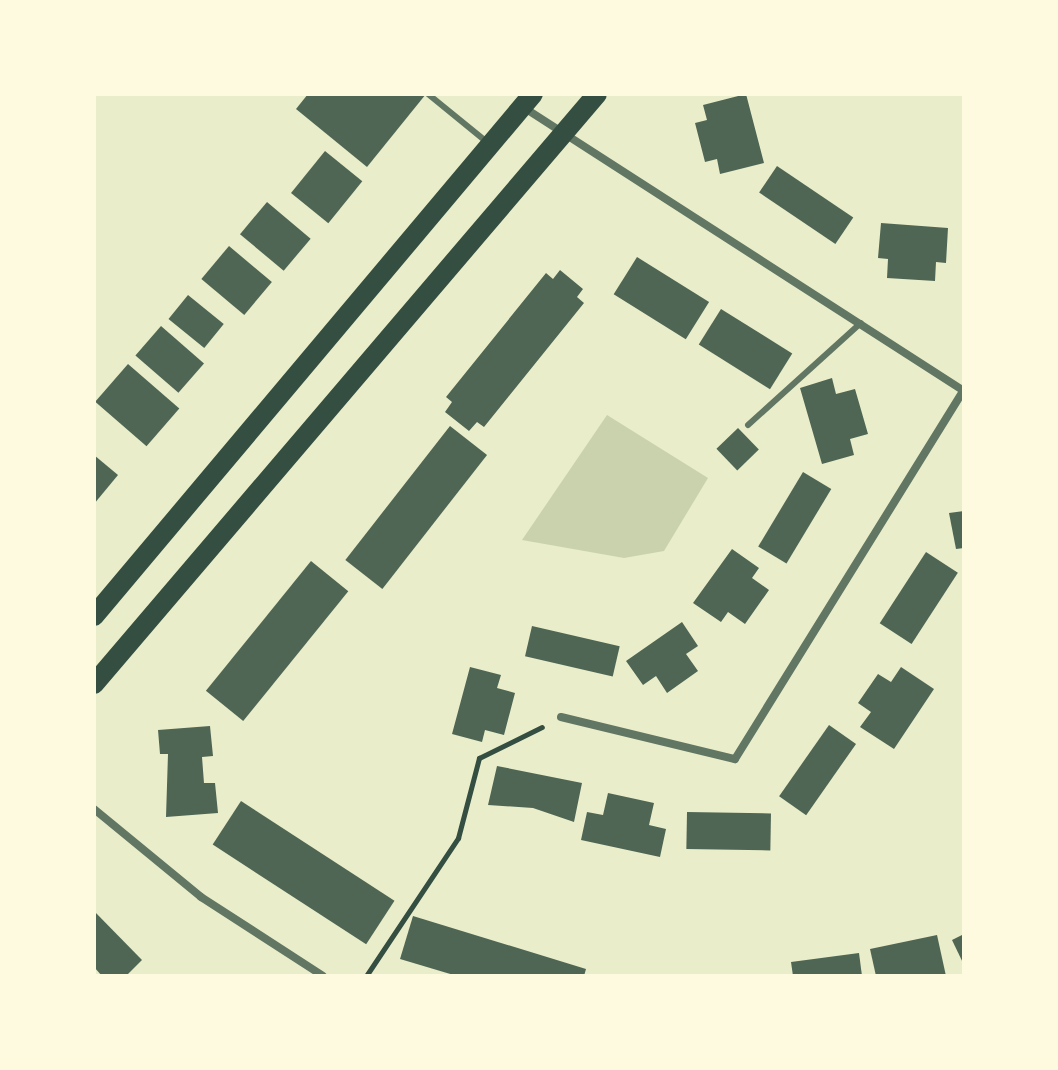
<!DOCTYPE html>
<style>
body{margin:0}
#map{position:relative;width:1058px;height:1070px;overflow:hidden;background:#e9edc9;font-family:Montserrat,sans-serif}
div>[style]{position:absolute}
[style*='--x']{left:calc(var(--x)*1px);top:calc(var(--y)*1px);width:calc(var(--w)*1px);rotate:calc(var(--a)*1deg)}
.green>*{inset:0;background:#cad2ad}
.building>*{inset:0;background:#4f6655;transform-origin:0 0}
.path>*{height:5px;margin:-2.5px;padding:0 2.5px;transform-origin:2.5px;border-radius:2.5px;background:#344e41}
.service>*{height:6px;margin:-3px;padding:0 3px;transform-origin:3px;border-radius:3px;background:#617663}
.minor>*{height:8px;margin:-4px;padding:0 4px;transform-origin:4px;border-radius:4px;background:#617663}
.primary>*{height:20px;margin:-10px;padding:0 10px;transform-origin:10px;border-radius:10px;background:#344e41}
span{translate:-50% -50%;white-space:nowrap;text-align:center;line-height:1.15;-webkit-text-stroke:6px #fefae0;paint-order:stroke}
.frame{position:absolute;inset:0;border:96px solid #fefae0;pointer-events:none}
</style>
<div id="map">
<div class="green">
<div style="clip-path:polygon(607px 415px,708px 478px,664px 551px,624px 558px,522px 540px)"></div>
</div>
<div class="building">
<div style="clip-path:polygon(308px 94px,426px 94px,367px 167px,296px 109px)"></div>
<div style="clip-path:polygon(746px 94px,764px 163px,720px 174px,717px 159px,705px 162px,695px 123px,707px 120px,703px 105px)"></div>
<div style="left:325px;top:151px;width:48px;height:54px;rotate:39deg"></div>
<div style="left:777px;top:166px;width:92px;height:32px;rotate:34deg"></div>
<div style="left:267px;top:202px;width:57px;height:42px;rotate:40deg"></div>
<div style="clip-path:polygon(881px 223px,948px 228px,946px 263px,936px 262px,935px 281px,887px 278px,888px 259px,878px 258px)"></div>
<div style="left:229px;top:246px;width:56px;height:43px;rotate:40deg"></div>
<div style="left:637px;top:257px;width:85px;height:44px;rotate:32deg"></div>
<div style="clip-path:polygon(560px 270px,583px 289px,577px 297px,584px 303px,484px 427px,477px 422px,469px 431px,445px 412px,452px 402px,446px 397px,546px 273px,553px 279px)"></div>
<div style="left:188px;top:295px;width:46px;height:31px;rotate:39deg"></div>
<div style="left:721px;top:309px;width:84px;height:42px;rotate:32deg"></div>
<div style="left:161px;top:326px;width:57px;height:39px;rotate:41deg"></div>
<div style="left:128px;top:364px;width:68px;height:50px;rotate:41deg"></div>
<div style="clip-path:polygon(832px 378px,836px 394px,855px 389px,868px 434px,850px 439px,854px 455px,822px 464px,800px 388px)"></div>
<div style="left:450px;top:426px;width:47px;height:170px;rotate:38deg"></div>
<div style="left:738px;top:428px;width:30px;height:30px;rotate:46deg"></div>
<div style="clip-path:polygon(94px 455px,118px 475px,94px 504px)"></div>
<div style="left:803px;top:472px;width:33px;height:87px;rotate:31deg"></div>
<div style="clip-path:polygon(964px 511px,964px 548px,956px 549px,949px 513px)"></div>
<div style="clip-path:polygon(732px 549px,759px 568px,752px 578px,769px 590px,745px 624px,728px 612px,721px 622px,693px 603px)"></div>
<div style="left:926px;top:552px;width:38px;height:85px;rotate:33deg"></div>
<div style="left:311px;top:561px;width:48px;height:167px;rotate:39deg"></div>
<div style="clip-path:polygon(682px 622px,698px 646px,686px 654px,698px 671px,667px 693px,656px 676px,643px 685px,626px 661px)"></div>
<div style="left:532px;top:626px;width:90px;height:31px;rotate:13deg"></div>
<div style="clip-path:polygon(470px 667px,501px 675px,497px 688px,515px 693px,504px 735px,485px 730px,482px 742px,452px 734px)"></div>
<div style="clip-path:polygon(901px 667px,934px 689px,894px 749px,860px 727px,871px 712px,858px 703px,878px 674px,891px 682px)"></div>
<div style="left:829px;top:725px;width:33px;height:87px;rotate:35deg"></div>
<div style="clip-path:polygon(210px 726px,213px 756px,202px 757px,204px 783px,215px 783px,218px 813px,166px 817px,168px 754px,160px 754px,158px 730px)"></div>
<div style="clip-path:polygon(497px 766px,582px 783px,574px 822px,533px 808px,488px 805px)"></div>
<div style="clip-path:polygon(608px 793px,654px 803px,649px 825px,666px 829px,660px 857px,581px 840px,587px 812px,603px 815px)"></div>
<div style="left:241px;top:801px;width:183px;height:52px;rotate:33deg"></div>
<div style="left:687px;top:812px;width:84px;height:37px;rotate:1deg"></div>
<div style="clip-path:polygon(94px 911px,142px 960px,126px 976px,102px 976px,94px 967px)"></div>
<div style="clip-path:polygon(413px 916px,586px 969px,584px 976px,457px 976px,400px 959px)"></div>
<div style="clip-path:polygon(964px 934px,964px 965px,952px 940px)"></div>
<div style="clip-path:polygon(937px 935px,946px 976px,876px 976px,870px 949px)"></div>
<div style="clip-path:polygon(859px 953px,862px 976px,793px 976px,791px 962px)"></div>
</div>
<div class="path">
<div style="--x:366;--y:976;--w:166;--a:-56.3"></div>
<div style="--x:458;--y:838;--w:83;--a:-75.3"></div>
<div style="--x:479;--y:758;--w:70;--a:-26.2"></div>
</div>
<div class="service">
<div style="--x:428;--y:94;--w:77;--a:39.2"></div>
<div style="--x:748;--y:425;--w:152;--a:-42.1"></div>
</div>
<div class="minor">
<div style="--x:523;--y:107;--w:525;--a:32.78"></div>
<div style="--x:561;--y:717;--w:179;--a:13.6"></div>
<div style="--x:735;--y:759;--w:434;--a:-58.2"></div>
<div style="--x:94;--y:809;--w:139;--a:39.4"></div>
<div style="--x:201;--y:897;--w:145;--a:32.9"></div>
</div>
<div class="primary">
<div style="--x:94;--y:616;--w:682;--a:-49.94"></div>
<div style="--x:94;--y:684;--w:775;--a:-49.55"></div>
</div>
<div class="frame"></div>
</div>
